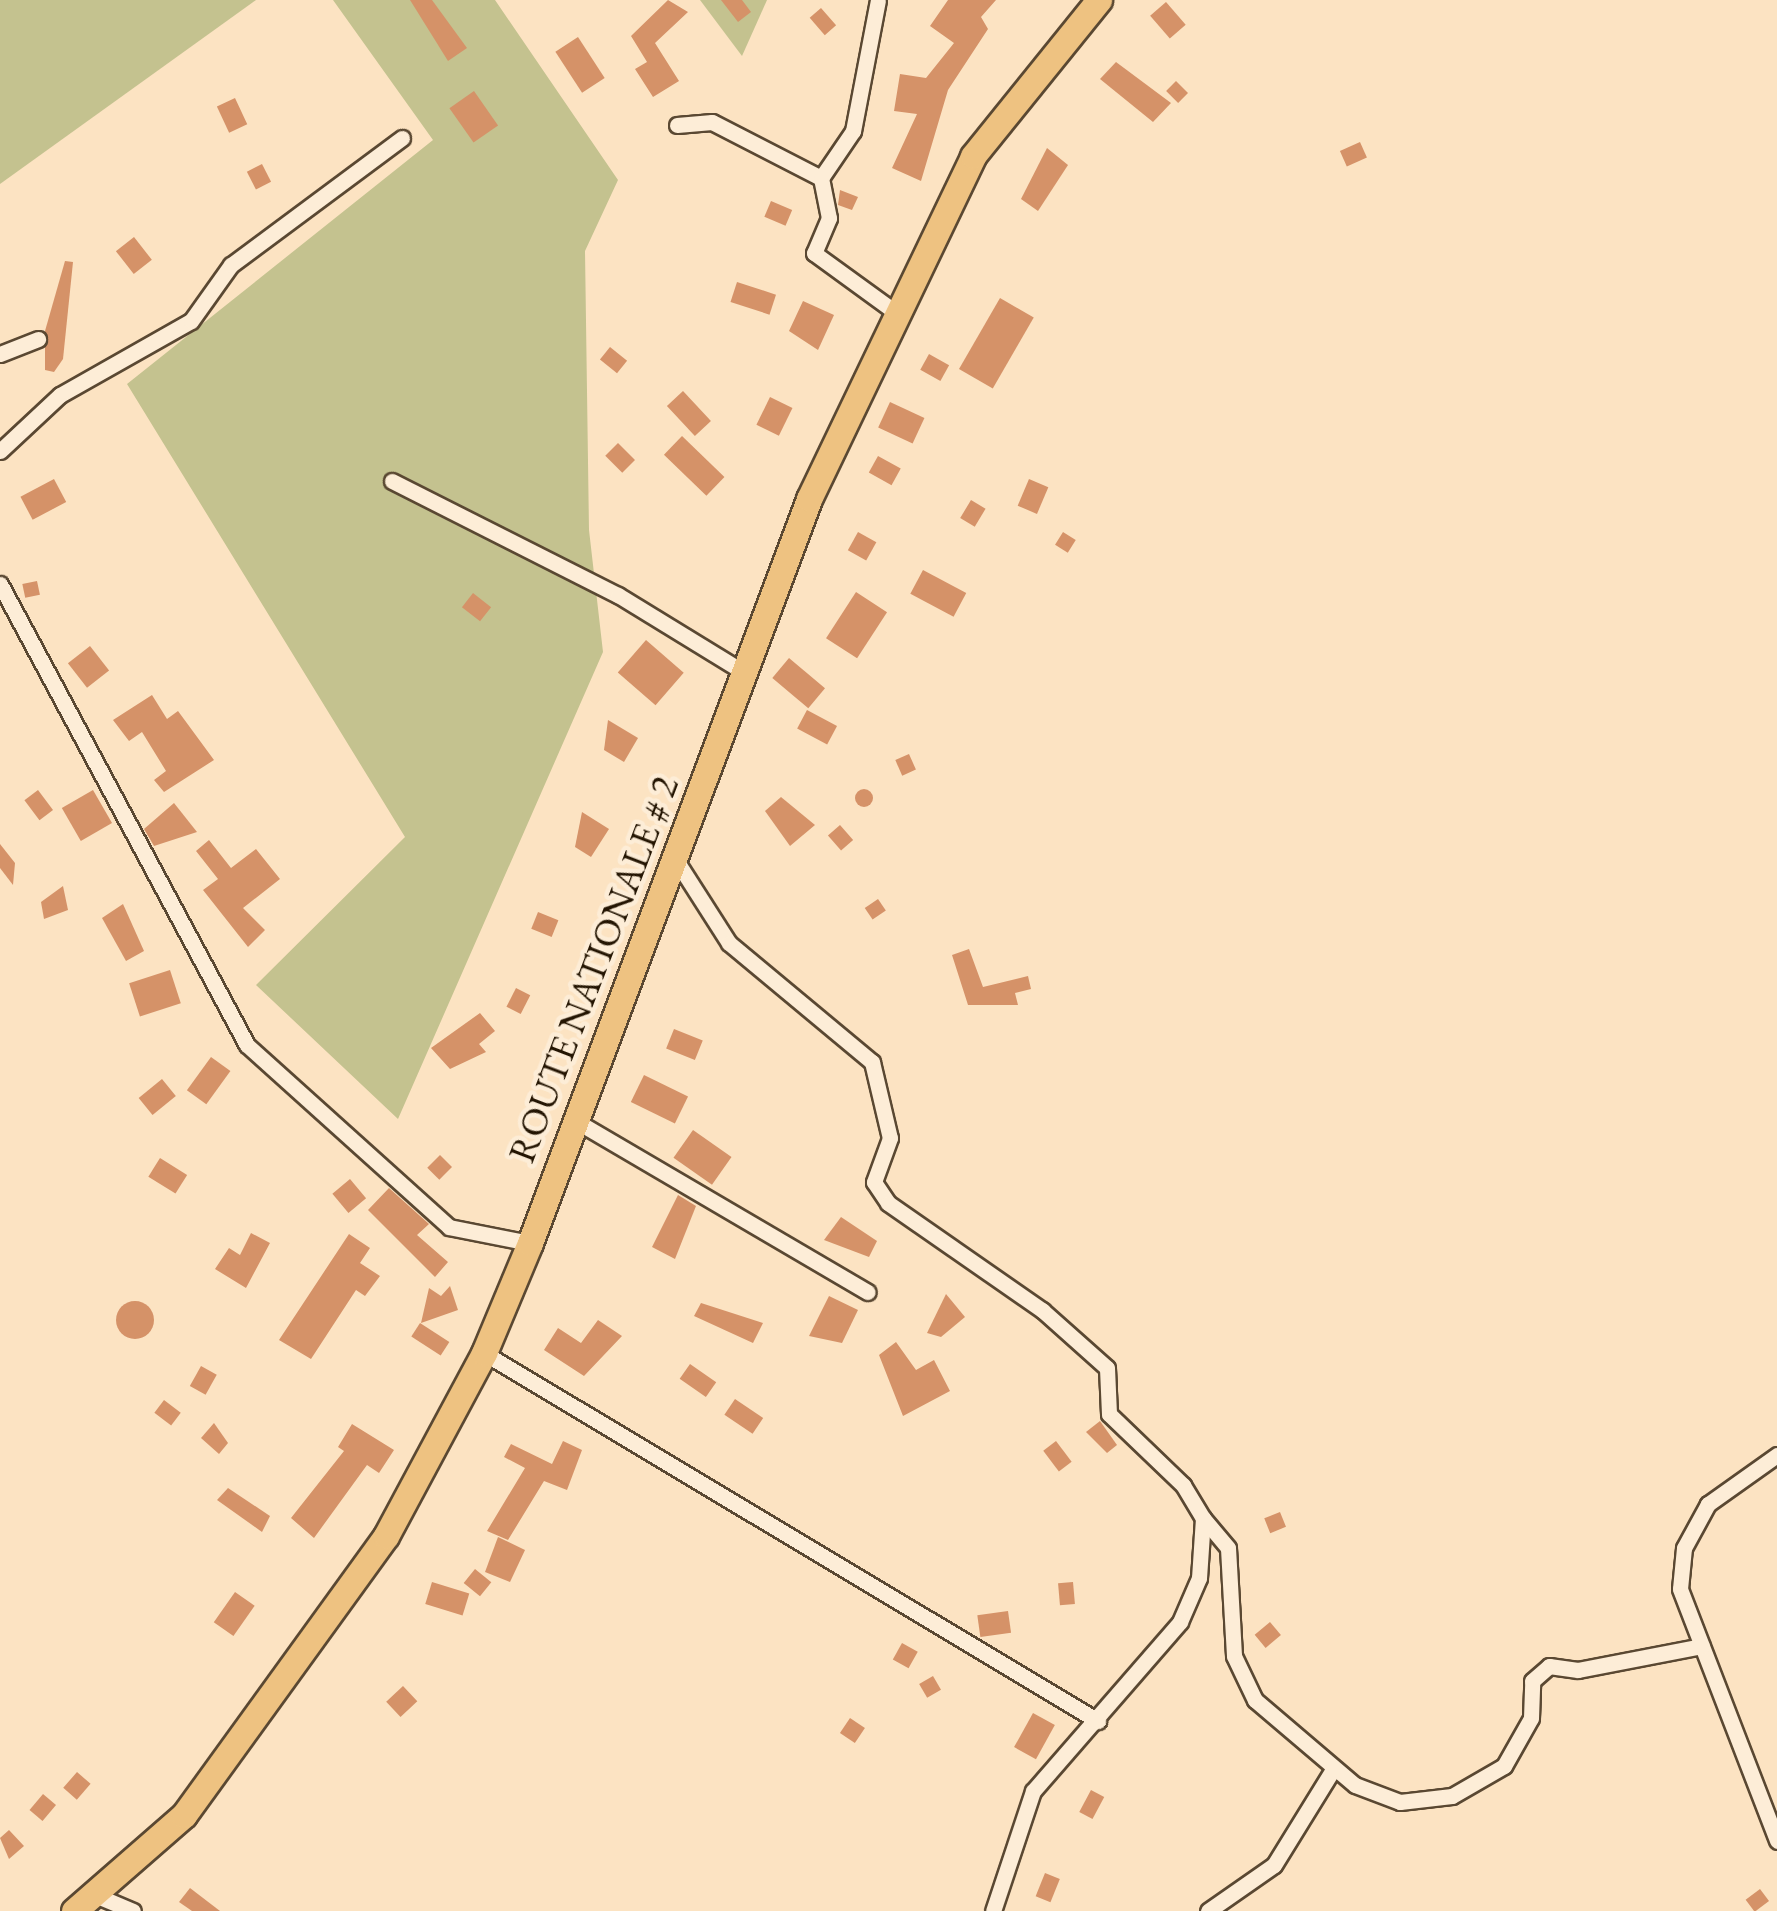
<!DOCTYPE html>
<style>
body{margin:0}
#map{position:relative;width:1777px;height:1911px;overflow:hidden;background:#fce3c2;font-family:"EB Garamond",serif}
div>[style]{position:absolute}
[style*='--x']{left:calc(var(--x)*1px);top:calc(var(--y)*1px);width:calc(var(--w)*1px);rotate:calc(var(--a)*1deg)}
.green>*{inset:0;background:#c4c28f}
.building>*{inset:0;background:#d59268;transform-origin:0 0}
.round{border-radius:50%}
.roads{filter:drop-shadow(2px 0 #5a4832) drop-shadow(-2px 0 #5a4832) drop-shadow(0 2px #5a4832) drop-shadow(0 -2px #5a4832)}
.minor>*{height:15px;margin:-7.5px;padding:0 7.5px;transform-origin:7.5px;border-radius:7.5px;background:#fdedd7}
.primary>*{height:25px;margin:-12.5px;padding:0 12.5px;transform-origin:12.5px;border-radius:12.5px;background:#eec281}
span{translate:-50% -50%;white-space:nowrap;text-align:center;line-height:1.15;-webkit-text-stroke:9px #fdedd7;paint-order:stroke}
.street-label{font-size:38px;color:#241502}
</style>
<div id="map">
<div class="green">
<div style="clip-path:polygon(0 0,256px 0,0 184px)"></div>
<div style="clip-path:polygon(333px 0,495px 0,618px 180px,585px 251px,589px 530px,603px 652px,398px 1119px,256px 985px,405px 837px,127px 384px,433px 140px)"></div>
<div style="clip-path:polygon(700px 0,767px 0,742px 56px)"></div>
</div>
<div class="building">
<div style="clip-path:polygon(410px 0,432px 0,467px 48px,448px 61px)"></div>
<div style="clip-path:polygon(668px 0,688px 12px,655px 43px,679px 81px,653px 97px,635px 69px,647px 62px,631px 36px)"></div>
<div style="clip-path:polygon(721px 0,742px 0,751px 12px,738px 22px)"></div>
<div style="clip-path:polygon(948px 0,996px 0,981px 17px,988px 29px,948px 90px,921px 181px,892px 168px,917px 114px,894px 111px,900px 74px,926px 78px,954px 43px,930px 26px)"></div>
<div style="left:1166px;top:2px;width:30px;height:21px;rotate:49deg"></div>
<div style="left:821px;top:8px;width:23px;height:15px;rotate:49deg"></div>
<div style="left:578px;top:37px;width:49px;height:27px;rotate:57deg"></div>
<div style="clip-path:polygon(1116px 62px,1171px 103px,1153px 122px,1100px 79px)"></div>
<div style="left:1176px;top:81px;width:17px;height:14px;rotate:45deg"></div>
<div style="left:474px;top:91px;width:42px;height:30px;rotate:55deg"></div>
<div style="left:235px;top:98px;width:29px;height:20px;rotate:65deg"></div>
<div style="left:1360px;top:142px;width:17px;height:22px;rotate:66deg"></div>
<div style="clip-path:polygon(1047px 148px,1068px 165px,1038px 211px,1021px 199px)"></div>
<div style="left:262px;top:164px;width:20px;height:17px;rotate:63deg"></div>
<div style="clip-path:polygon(840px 190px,858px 197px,852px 210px,838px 205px)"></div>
<div style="left:771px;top:201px;width:23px;height:17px;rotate:23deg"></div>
<div style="left:134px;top:237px;width:29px;height:23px;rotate:52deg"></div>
<div style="clip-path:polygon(65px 261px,73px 262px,63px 359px,54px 372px,45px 370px,45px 331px)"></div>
<div style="left:737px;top:282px;width:41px;height:21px;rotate:18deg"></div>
<div style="left:1000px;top:298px;width:39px;height:82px;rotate:30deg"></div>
<div style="clip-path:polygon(803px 301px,834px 315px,818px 350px,789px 331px)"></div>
<div style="left:610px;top:347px;width:22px;height:16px;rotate:39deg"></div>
<div style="left:929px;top:354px;width:23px;height:18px;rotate:29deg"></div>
<div style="left:683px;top:391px;width:41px;height:22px;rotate:47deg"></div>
<div style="left:770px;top:397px;width:25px;height:31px;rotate:26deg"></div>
<div style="left:890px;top:402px;width:38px;height:28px;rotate:25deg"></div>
<div style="left:682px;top:436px;width:59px;height:26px;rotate:44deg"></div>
<div style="left:618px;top:443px;width:24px;height:18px;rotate:45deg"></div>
<div style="left:878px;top:456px;width:26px;height:19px;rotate:29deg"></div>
<div style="left:54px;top:479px;width:26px;height:38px;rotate:62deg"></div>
<div style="left:1029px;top:479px;width:21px;height:29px;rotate:23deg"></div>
<div style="left:971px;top:500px;width:17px;height:21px;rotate:31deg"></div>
<div style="left:858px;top:532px;width:21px;height:21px;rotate:29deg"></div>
<div style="left:1063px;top:532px;width:15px;height:15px;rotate:32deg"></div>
<div style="left:923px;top:570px;width:49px;height:27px;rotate:28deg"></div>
<div style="left:37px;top:581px;width:14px;height:15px;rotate:78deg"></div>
<div style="left:856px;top:592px;width:37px;height:55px;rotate:33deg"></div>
<div style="left:473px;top:593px;width:23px;height:18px;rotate:38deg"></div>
<div style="left:646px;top:640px;width:50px;height:43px;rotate:41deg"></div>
<div style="left:90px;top:646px;width:31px;height:28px;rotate:52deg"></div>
<div style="left:789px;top:658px;width:47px;height:26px;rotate:40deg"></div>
<div style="clip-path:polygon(152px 695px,167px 719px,178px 711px,214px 760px,164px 792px,154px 780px,166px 771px,142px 732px,129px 741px,113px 720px)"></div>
<div style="left:807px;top:710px;width:34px;height:21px;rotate:28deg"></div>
<div style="clip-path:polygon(608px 720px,638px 738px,624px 762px,604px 750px)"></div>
<div style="left:909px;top:754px;width:17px;height:15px;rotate:66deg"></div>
<div class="round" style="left:855px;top:789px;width:18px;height:18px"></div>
<div style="left:38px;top:790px;width:25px;height:17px;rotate:53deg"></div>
<div style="left:93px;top:790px;width:38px;height:36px;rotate:60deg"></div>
<div style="clip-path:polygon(781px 797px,815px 825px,790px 846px,765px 811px)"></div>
<div style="clip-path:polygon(174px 803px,197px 832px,154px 846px,144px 829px)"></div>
<div style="clip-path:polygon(582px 812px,609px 829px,591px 857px,575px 847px)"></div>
<div style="left:840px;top:825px;width:20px;height:16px;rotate:49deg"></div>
<div style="clip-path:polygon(209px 840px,231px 868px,256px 849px,280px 879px,243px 908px,265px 930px,248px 947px,203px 890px,218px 879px,196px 851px)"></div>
<div style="clip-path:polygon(0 844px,15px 863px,13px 885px,0 868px)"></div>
<div style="clip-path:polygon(63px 886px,68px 910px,44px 919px,41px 902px)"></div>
<div style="left:878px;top:899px;width:14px;height:16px;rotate:56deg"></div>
<div style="clip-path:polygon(123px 904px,144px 951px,126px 961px,102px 918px)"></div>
<div style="left:538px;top:912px;width:22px;height:18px;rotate:22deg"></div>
<div style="clip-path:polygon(969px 949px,983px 987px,1028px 976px,1031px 989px,1015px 993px,1018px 1005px,968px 1005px,952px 955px)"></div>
<div style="left:170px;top:970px;width:35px;height:43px;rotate:72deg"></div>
<div style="left:516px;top:988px;width:16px;height:21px;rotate:27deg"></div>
<div style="clip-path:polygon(480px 1013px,495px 1031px,479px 1044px,486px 1052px,450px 1069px,431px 1048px)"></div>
<div style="left:674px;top:1029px;width:31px;height:21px;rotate:22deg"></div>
<div style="left:211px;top:1057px;width:24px;height:41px;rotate:36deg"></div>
<div style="left:644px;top:1075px;width:49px;height:30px;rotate:26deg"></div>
<div style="left:162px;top:1079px;width:22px;height:30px;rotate:51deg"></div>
<div style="left:693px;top:1130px;width:47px;height:34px;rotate:35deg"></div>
<div style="left:440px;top:1155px;width:17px;height:18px;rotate:45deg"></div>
<div style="left:160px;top:1158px;width:32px;height:22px;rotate:32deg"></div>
<div style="left:350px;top:1179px;width:25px;height:23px;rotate:50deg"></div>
<div style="clip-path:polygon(389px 1188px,429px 1224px,417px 1235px,448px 1262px,435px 1277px,368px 1210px)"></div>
<div style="clip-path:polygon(678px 1195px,696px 1206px,675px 1259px,652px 1247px)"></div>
<div style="clip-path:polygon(841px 1217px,877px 1241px,869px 1257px,824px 1240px)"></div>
<div style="clip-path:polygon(251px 1233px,270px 1243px,246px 1288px,215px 1269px,229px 1248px,240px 1255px)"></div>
<div style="clip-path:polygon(349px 1234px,370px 1248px,360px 1263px,380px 1276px,365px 1296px,356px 1290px,311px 1359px,279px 1340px)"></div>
<div style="clip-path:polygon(450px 1286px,458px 1310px,421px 1323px,429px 1288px,441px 1296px)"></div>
<div style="clip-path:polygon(946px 1294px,965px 1317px,941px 1337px,927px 1333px)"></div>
<div style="clip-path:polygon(829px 1296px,858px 1310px,842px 1343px,809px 1336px)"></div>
<div class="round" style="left:116px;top:1301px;width:38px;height:38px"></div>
<div style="clip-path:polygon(701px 1303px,763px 1323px,753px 1343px,694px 1316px)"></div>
<div style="clip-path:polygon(598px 1320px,622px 1336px,584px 1376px,544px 1350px,558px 1328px,581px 1343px)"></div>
<div style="left:420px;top:1323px;width:35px;height:16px;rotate:33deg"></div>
<div style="clip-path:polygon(896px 1342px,916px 1370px,934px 1360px,950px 1391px,903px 1416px,879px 1355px)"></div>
<div style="left:690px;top:1364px;width:32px;height:18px;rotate:35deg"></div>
<div style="left:201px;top:1366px;width:18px;height:23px;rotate:29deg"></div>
<div style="left:735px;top:1399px;width:34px;height:19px;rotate:34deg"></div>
<div style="left:164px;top:1400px;width:21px;height:16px;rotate:37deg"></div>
<div style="clip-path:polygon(1100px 1421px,1117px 1445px,1107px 1453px,1086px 1432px)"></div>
<div style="clip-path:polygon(214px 1423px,228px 1443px,219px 1454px,201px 1438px)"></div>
<div style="clip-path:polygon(352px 1424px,394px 1450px,379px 1473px,367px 1465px,314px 1538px,291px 1518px,344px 1451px,338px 1447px)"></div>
<div style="clip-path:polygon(563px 1441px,582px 1450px,567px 1490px,544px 1481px,508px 1540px,487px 1531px,525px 1468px,504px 1457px,511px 1444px,552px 1464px)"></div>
<div style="left:1056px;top:1441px;width:26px;height:16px;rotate:53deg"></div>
<div style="clip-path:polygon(228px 1488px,270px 1516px,262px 1532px,217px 1500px)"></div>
<div style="left:1280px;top:1512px;width:16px;height:17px;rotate:68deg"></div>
<div style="clip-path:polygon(498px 1537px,525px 1550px,510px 1582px,485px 1572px)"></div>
<div style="left:475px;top:1569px;width:21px;height:18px;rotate:39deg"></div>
<div style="left:432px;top:1582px;width:39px;height:23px;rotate:17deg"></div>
<div style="left:1073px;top:1582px;width:22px;height:15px;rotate:85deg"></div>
<div style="left:235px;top:1592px;width:24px;height:37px;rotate:35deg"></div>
<div style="left:1008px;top:1611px;width:22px;height:31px;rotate:82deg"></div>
<div style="left:1270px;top:1622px;width:17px;height:20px;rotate:50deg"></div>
<div style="left:902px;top:1643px;width:18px;height:19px;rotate:29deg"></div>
<div style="left:933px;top:1676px;width:16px;height:16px;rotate:60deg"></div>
<div style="left:403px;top:1686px;width:21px;height:23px;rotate:47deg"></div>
<div style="left:1033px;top:1713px;width:25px;height:39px;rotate:29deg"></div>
<div style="left:850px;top:1718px;width:18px;height:18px;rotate:34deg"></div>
<div style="left:77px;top:1772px;width:18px;height:21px;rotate:41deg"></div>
<div style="left:1091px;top:1790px;width:15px;height:25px;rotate:28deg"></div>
<div style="left:43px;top:1794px;width:17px;height:21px;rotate:40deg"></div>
<div style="clip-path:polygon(9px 1830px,24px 1846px,9px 1859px,0 1838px)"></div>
<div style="left:1045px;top:1873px;width:16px;height:25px;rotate:22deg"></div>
<div style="clip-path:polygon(190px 1888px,220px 1911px,192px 1911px,179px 1902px)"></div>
<div style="left:1760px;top:1889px;width:15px;height:18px;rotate:53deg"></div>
</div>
<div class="roads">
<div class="minor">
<div style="--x:677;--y:125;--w:35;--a:-5"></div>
<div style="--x:712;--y:122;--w:123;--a:27.2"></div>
<div style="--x:821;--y:178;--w:41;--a:78.7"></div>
<div style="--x:829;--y:218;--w:38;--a:113"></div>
<div style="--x:814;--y:253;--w:104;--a:36"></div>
<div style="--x:821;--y:178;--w:57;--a:-55.8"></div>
<div style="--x:853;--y:131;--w:133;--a:-79.2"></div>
<div style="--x:0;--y:354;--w:41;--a:-21.5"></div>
<div style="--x:0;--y:451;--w:82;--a:-43"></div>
<div style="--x:60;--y:395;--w:150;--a:-29.5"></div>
<div style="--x:191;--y:321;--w:69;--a:-54.5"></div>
<div style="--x:231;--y:265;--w:213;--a:-36.6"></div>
<div style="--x:392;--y:481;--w:253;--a:26.8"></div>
<div style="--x:618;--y:595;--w:151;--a:31.5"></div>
<div style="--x:0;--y:584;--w:523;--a:61.82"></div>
<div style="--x:247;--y:1045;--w:272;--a:42"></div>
<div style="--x:449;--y:1227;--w:83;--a:11.2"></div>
<div style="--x:674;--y:857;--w:102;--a:57.4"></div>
<div style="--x:729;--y:943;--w:186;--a:39.8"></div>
<div style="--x:872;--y:1062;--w:78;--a:76.7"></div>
<div style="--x:890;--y:1138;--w:47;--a:110"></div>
<div style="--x:874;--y:1182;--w:25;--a:56"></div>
<div style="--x:888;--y:1203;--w:188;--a:34.8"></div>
<div style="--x:1042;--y:1310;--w:87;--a:41.7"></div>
<div style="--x:1107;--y:1368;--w:46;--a:87.5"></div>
<div style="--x:1109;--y:1414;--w:103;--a:43.8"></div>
<div style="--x:1183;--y:1485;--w:39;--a:59"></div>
<div style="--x:1203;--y:1518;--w:60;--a:93.8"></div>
<div style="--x:1199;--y:1578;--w:48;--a:113.4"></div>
<div style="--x:1180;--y:1622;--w:224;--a:131"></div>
<div style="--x:1033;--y:1791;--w:126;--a:108.4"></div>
<div style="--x:576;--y:1121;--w:338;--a:30.4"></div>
<div style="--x:484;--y:1353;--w:716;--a:30.94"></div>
<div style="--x:1777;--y:1455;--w:85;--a:144.6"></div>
<div style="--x:1708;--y:1504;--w:50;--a:118.6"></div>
<div style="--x:1684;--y:1548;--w:41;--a:95.6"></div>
<div style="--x:1680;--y:1589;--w:270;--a:68.9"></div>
<div style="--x:1203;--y:1518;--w:39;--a:50"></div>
<div style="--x:1228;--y:1548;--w:108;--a:86.8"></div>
<div style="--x:1234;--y:1656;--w:49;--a:64.5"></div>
<div style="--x:1255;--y:1700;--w:131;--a:40.4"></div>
<div style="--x:1355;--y:1785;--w:48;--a:20.7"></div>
<div style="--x:1400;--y:1802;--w:52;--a:-6.6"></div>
<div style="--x:1452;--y:1796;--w:60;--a:-30"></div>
<div style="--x:1504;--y:1766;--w:55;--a:-60.6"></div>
<div style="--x:1531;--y:1718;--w:37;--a:-88"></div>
<div style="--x:1532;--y:1681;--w:23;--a:-41"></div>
<div style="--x:1549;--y:1666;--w:29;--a:8"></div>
<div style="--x:1578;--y:1670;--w:126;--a:-11"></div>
<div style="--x:95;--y:1895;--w:41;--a:22.8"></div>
<div style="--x:1208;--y:1911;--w:80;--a:-34.9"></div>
<div style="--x:1274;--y:1865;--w:114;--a:-58.3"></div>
</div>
<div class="primary">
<div style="--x:74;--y:1911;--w:146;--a:-41.1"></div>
<div style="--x:184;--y:1815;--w:344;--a:-54.1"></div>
<div style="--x:386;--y:1536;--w:208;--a:-61.8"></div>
<div style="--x:484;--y:1353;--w:119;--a:-67.3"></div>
<div style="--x:530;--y:1243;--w:795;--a:-69.44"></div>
<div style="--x:809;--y:499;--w:380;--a:-64.4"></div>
<div style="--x:973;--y:156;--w:201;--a:-51.1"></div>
</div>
</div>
<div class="street-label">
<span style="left:593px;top:969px;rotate:-69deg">ROUTE NATIONALE # 2</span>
</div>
</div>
